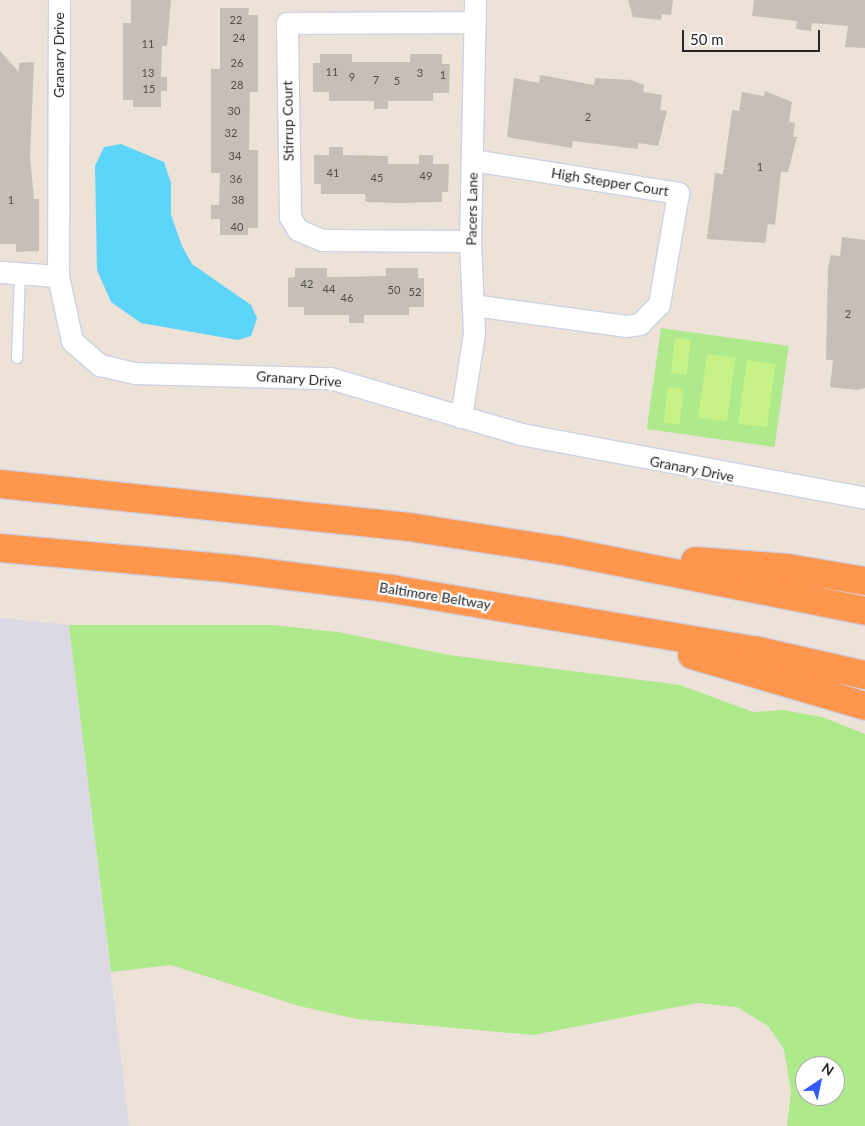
<!DOCTYPE html>
<style>
body{margin:0}
#map{position:relative;width:865px;height:1126px;overflow:hidden;background:#ece2d7;font-family:Lato,sans-serif}
div>[style]{position:absolute}
[style*='--x']{left:calc(var(--x)*1px);top:calc(var(--y)*1px);width:calc(var(--w)*1px);rotate:calc(var(--a)*1deg)}
.industrial>*{inset:0;background:#dbd9e3}
.green>*{inset:0;background:#aee98c;transform-origin:0 0}
.pitch>*{inset:0;background:#c7f287;transform-origin:0 0}
.water>*{inset:0;background:#5dd4fa}
.building>*{inset:0;background:#c7bfb7}
.roads{filter:drop-shadow(1px 0 #ccd1e3) drop-shadow(-1px 0 #ccd1e3) drop-shadow(0 1px #ccd1e3) drop-shadow(0 -1px #ccd1e3)}
.lane>*{height:10px;margin:-5px;padding:0 5px;transform-origin:5px;border-radius:5px;background:#fff}
.street>*{height:21px;margin:-10.5px;padding:0 10.5px;transform-origin:10.5px;border-radius:10.5px;background:#fff}
.highway>*{height:28px;margin:-14px;padding:0 14px;transform-origin:14px;border-radius:14px;background:#ff964e}
span{translate:-50% -50%;white-space:nowrap;text-align:center;line-height:1.15;-webkit-text-stroke:4.5px #fff;paint-order:stroke}
.number-label{font-size:11px;color:#4f4d4b}
.number-label span{-webkit-text-stroke-width:0}
.street-label{font-size:14px;color:#272727}
.north{position:absolute;left:795px;top:1056px;width:50px;height:50px;box-sizing:border-box;background:#fff;border:1px solid #a9a9a9;border-radius:50%;rotate:34deg;font-size:14px;font-weight:700;line-height:20px;text-align:center;color:#272727}
.north::after{content:'';display:block;margin:auto;width:18px;height:22px;background:#305cff;clip-path:polygon(50% 0,100% 100%,50% 72%,0 100%)}
.scale{position:absolute;left:682px;top:30px;width:138px;height:22px;box-sizing:border-box;border:2px solid #272727;border-top:0;padding-left:6px;font-size:15px;line-height:18px;white-space:nowrap;color:#272727;-webkit-text-stroke:4px #fff;paint-order:stroke}
</style>
<div id="map">
<div class="industrial">
<div style="clip-path:polygon(0 618px,69px 625px,129px 1126px,0 1126px)"></div>
</div>
<div class="green">
<div style="left:661px;top:328px;width:129px;height:102px;rotate:8deg"></div>
<div style="clip-path:polygon(evenodd,69px 625px,271px 625px,338px 632px,449px 655px,680px 685px,753px 712px,783px 710px,822px 717px,865px 734px,865px 1126px,787px 1126px,791px 1092px,784px 1049px,768px 1026px,737px 1007px,697px 1003px,533px 1035px,357px 1019px,299px 1006px,171px 965px,111px 972px,69px 625px,805px 1066px,835px 1066px,835px 1096px,805px 1096px,805px 1066px)"></div>
</div>
<div class="pitch">
<div style="left:675px;top:338px;width:16px;height:35px;rotate:7deg"></div>
<div style="left:707px;top:354px;width:29px;height:64px;rotate:8deg"></div>
<div style="left:747px;top:360px;width:29px;height:64px;rotate:8deg"></div>
<div style="left:668px;top:387px;width:16px;height:36px;rotate:7deg"></div>
</div>
<div class="water">
<div style="clip-path:polygon(121px 144px,164px 162px,171px 183px,171px 215px,182px 246px,192px 264px,251px 305px,257px 318px,251px 336px,238px 340px,141px 323px,111px 302px,97px 270px,95px 166px,104px 147px)"></div>
</div>
<div class="building">
<div style="clip-path:polygon(131px 0,171px 0,167px 46px,162px 46px,161px 77px,167px 77px,167px 91px,161px 91px,161px 107px,133px 107px,133px 100px,123px 100px,123px 23px,131px 23px)"></div>
<div style="clip-path:polygon(628px 0,673px 0,671px 15px,662px 14px,661px 20px,633px 17px)"></div>
<div style="clip-path:polygon(754px 0,865px 0,865px 48px,845px 47px,848px 26px,812px 23px,811px 31px,796px 29px,797px 21px,752px 16px)"></div>
<div style="clip-path:polygon(220px 8px,249px 8px,248px 15px,258px 15px,258px 92px,250px 92px,249px 150px,258px 150px,258px 228px,248px 228px,248px 235px,220px 235px,220px 219px,211px 219px,211px 205px,219px 205px,220px 173px,211px 173px,211px 69px,220px 69px)"></div>
<div style="clip-path:polygon(0 51px,19px 72px,19px 63px,34px 62px,30px 157px,34px 199px,39px 199px,39px 251px,16px 252px,16px 244px,0 244px)"></div>
<div style="clip-path:polygon(320px 54px,352px 54px,352px 62px,410px 62px,410px 54px,442px 54px,442px 64px,450px 64px,449px 93px,433px 93px,433px 101px,388px 101px,388px 109px,374px 109px,374px 101px,329px 101px,329px 92px,313px 92px,313px 63px,320px 63px)"></div>
<div style="clip-path:polygon(540px 75px,594px 85px,595px 78px,631px 80px,644px 85px,643px 92px,662px 95px,660px 110px,667px 111px,658px 146px,638px 143px,638px 149px,573px 141px,572px 148px,507px 137px,514px 78px,539px 83px)"></div>
<div style="clip-path:polygon(765px 91px,792px 102px,789px 122px,795px 123px,793px 137px,797px 137px,788px 172px,781px 172px,775px 225px,768px 224px,765px 243px,707px 239px,715px 173px,723px 174px,732px 110px,739px 111px,742px 92px,764px 96px)"></div>
<div style="clip-path:polygon(329px 147px,343px 147px,343px 155px,388px 156px,388px 164px,419px 164px,419px 155px,433px 155px,433px 164px,449px 164px,448px 192px,442px 192px,442px 202px,397px 203px,366px 202px,365px 194px,321px 194px,321px 184px,314px 184px,314px 155px,329px 155px)"></div>
<div style="clip-path:polygon(842px 237px,865px 240px,865px 388px,857px 390px,830px 387px,833px 360px,826px 360px,828px 268px,831px 255px,840px 256px)"></div>
<div style="clip-path:polygon(295px 268px,327px 268px,327px 277px,386px 276px,386px 268px,418px 268px,418px 278px,424px 278px,424px 307px,409px 307px,409px 315px,364px 315px,364px 323px,349px 323px,349px 315px,304px 315px,304px 307px,288px 307px,288px 278px,295px 277px)"></div>
</div>
<div class="roads">
<div class="lane">
<div style="--x:17;--y:358;--w:84;--a:-88"></div>
</div>
<div class="street">
<div style="--x:59;--y:0;--w:276;--a:90.2"></div>
<div style="--x:58;--y:276;--w:66;--a:77.8"></div>
<div style="--x:72;--y:341;--w:37;--a:41"></div>
<div style="--x:100;--y:365;--w:35;--a:13"></div>
<div style="--x:134;--y:373;--w:196;--a:1.5"></div>
<div style="--x:330;--y:378;--w:199;--a:16.3"></div>
<div style="--x:521;--y:434;--w:350;--a:10.5"></div>
<div style="--x:473;--y:160;--w:208;--a:9.1"></div>
<div style="--x:678;--y:193;--w:113;--a:99.7"></div>
<div style="--x:659;--y:304;--w:28;--a:134"></div>
<div style="--x:640;--y:324;--w:14;--a:172"></div>
<div style="--x:626;--y:326;--w:154;--a:-172.2"></div>
<div style="--x:470;--y:241;--w:148;--a:-179.6"></div>
<div style="--x:322;--y:240;--w:26;--a:-157"></div>
<div style="--x:298;--y:230;--w:15;--a:-122"></div>
<div style="--x:290;--y:217;--w:194;--a:-90.9"></div>
<div style="--x:287;--y:23;--w:188;--a:-0.3"></div>
<div style="--x:0;--y:272;--w:58;--a:3.9"></div>
<div style="--x:461;--y:417;--w:85;--a:-81.2"></div>
<div style="--x:474;--y:333;--w:92;--a:-92.5"></div>
<div style="--x:470;--y:241;--w:241;--a:-88.8"></div>
</div>
<div class="highway">
<div style="--x:0;--y:484;--w:411;--a:6"></div>
<div style="--x:409;--y:527;--w:151;--a:8.8"></div>
<div style="--x:558;--y:550;--w:313;--a:11.2"></div>
<div style="--x:0;--y:548;--w:235;--a:5.1"></div>
<div style="--x:234;--y:569;--w:159;--a:7.2"></div>
<div style="--x:392;--y:589;--w:367;--a:9.6"></div>
<div style="--x:754;--y:650;--w:114;--a:12.7"></div>
<div style="--x:695;--y:561;--w:93;--a:4.3"></div>
<div style="--x:788;--y:568;--w:78;--a:9.6"></div>
<div style="--x:692;--y:655;--w:180;--a:16.4"></div>
</div>
</div>
<div class="number-label">
<span style="left:236px;top:20px">22</span>
<span style="left:239px;top:38px">24</span>
<span style="left:148px;top:44px">11</span>
<span style="left:237px;top:63px">26</span>
<span style="left:332px;top:72px">11</span>
<span style="left:148px;top:73px">13</span>
<span style="left:420px;top:73px">3</span>
<span style="left:443px;top:75px">1</span>
<span style="left:352px;top:77px">9</span>
<span style="left:376px;top:80px">7</span>
<span style="left:397px;top:81px">5</span>
<span style="left:237px;top:85px">28</span>
<span style="left:149px;top:89px">15</span>
<span style="left:234px;top:111px">30</span>
<span style="left:588px;top:117px">2</span>
<span style="left:231px;top:133px">32</span>
<span style="left:235px;top:156px">34</span>
<span style="left:760px;top:167px">1</span>
<span style="left:333px;top:173px">41</span>
<span style="left:426px;top:176px">49</span>
<span style="left:377px;top:178px">45</span>
<span style="left:236px;top:179px">36</span>
<span style="left:11px;top:200px">1</span>
<span style="left:238px;top:200px">38</span>
<span style="left:237px;top:227px">40</span>
<span style="left:307px;top:284px">42</span>
<span style="left:329px;top:289px">44</span>
<span style="left:394px;top:290px">50</span>
<span style="left:415px;top:292px">52</span>
<span style="left:347px;top:298px">46</span>
<span style="left:848px;top:314px">2</span>
</div>
<div class="street-label">
<span style="left:59px;top:55px;rotate:-90deg">Granary Drive</span>
<span style="left:288px;top:121px;rotate:-91deg">Stirrup Court</span>
<span style="left:610px;top:182px;rotate:9deg">High Stepper Court</span>
<span style="left:472px;top:209px;rotate:-89deg">Pacers Lane</span>
<span style="left:299px;top:379px;rotate:4deg">Granary Drive</span>
<span style="left:692px;top:469px;rotate:11deg">Granary Drive</span>
<span style="left:435px;top:596px;rotate:9deg">Baltimore Beltway</span>
</div>
<div class="north">N</div>
<div class="scale">50 m</div>
</div>
